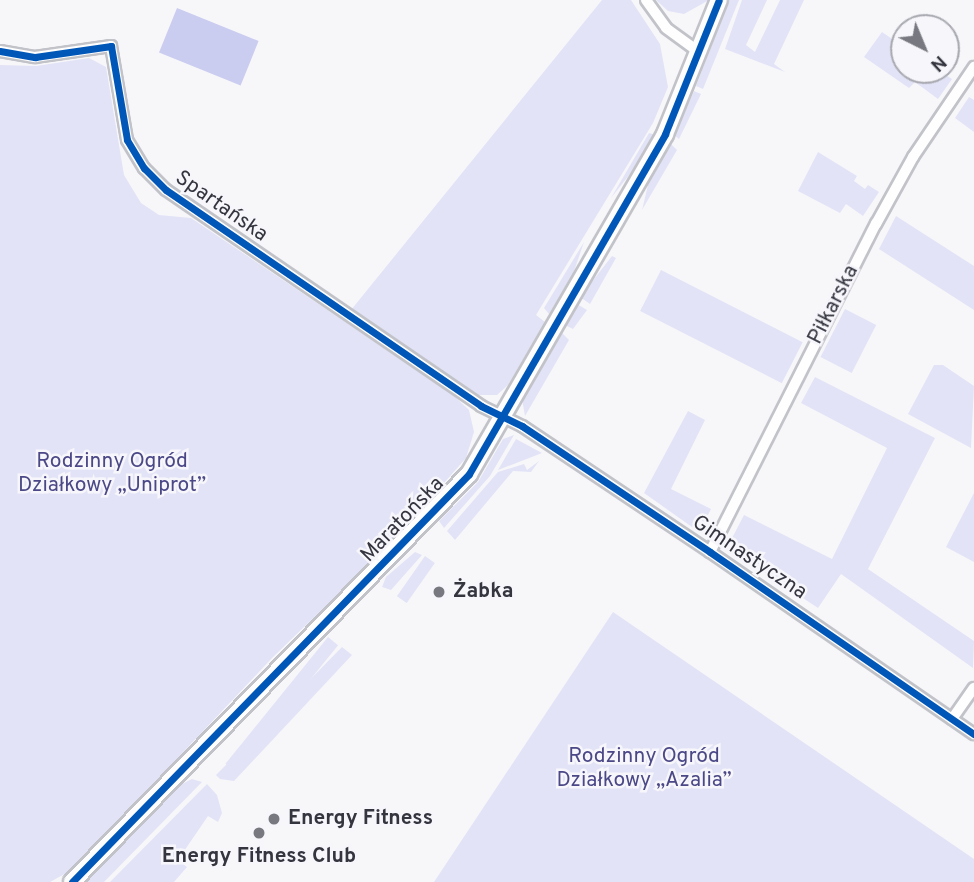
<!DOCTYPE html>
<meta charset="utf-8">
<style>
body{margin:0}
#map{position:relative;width:974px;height:882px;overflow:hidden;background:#f7f7fa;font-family:Overpass,sans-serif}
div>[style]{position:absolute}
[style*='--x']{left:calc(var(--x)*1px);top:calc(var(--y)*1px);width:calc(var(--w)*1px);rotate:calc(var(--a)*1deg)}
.green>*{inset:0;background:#e2e3f6;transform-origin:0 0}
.water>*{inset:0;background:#caccf0;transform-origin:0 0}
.roads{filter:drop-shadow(2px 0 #c2c3c9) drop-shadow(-2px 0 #c2c3c9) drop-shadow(0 2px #c2c3c9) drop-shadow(0 -2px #c2c3c9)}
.minor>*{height:10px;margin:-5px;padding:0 5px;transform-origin:5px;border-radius:5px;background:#fefefe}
.secondary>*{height:16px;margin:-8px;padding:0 8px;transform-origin:8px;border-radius:8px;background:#fefefe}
.cycleway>*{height:7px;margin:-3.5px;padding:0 3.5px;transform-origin:3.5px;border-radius:3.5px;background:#0057b8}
.dots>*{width:19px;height:19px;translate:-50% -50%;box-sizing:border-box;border:4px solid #f6f6fb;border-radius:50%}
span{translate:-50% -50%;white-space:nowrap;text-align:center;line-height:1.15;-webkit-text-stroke:5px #f6f6fb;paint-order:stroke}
.street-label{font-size:21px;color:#34353f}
.park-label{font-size:21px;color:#4b4887}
.poi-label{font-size:21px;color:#34353f;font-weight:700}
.left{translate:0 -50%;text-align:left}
.north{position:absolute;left:890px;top:14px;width:70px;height:70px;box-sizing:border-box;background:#f6f6fb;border:2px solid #a8a9b0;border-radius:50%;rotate:137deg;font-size:19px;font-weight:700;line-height:28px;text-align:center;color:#34353f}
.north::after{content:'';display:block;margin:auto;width:24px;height:32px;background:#787980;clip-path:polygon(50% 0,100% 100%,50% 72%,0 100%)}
</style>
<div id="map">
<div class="green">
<div style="clip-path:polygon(602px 0,631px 0,660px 44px,668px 87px,653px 123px,536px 315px,545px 322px,508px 385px,497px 395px,478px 395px,351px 310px)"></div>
<div style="clip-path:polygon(656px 0,709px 0,684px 14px,668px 11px)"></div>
<div style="clip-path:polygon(729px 0,739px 0,703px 89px,696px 86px)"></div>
<div style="clip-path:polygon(742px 0,767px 0,746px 45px,755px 52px,780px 0,804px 0,774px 64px,785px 72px,725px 49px)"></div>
<div style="clip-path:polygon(882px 32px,904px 47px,904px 70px,938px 70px,952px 79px,938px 99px,915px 82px,909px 88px,864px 57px)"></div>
<div style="clip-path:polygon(89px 58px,106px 67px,124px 175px,141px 203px,159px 215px,191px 218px,452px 394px,469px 410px,474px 432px,466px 458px,393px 541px,273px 657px,72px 870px,50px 882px,0 882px,0 65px,36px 66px)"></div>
<div style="clip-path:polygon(694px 91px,701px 94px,679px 139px,674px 135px)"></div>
<div style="clip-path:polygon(969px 97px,974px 100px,974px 132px,955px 118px)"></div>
<div style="clip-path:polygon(649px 133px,656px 135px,645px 155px,611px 198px)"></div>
<div style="clip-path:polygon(671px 144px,677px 150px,642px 210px,649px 181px)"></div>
<div style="clip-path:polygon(818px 152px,857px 176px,854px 181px,865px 189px,868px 185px,879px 192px,863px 216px,846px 204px,840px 213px,798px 191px)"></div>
<div style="clip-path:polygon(896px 216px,974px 266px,974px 310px,879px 249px)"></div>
<div style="clip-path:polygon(584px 242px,572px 277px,549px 314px,544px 308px)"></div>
<div style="clip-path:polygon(612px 256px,616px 258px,590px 304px,580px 297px)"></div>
<div style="left:661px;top:270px;width:159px;height:46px;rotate:27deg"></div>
<div style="clip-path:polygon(577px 304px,587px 310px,573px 329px,565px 325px)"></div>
<div style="left:845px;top:309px;width:35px;height:54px;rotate:27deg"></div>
<div style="clip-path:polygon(560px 331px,569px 340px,525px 416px,522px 399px)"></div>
<div style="clip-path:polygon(934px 365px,943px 365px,974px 386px,971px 448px,908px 414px)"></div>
<div style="clip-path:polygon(815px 377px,935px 438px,868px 569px,974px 641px,973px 668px,841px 574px,818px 608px,733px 552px,731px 540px,744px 515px,832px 559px,887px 448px,801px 403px)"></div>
<div style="clip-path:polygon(688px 411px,705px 420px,671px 489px,711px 509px,705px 521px,692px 527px,644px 493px)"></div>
<div style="clip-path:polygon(514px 435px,490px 476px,444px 528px,439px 521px,478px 482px,503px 439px)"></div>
<div style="clip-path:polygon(516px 439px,542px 453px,498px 470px)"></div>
<div style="clip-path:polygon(539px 461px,531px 472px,513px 471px,455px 540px,447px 531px,498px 472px,524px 464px,527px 470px)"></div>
<div style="clip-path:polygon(974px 493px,974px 562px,946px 547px)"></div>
<div style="clip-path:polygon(415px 552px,422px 555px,391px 590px,382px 587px,386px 577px)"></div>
<div style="left:425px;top:556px;width:12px;height:49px;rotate:35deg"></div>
<div style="clip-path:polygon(613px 612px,974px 859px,974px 882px,434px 882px)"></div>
<div style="left:328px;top:637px;width:13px;height:163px;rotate:39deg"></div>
<div style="clip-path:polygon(342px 647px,352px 655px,234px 781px,220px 779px,216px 775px)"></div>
<div style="clip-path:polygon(192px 779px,202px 782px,104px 882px,85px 882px,180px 785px)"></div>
<div style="clip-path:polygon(207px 784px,217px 795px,222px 813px,218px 822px,208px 816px,178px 860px,187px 867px,174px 882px,110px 882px)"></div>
</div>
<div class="water">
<div style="left:177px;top:8px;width:88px;height:48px;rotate:22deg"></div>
</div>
<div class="roads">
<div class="minor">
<div style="--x:646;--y:0;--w:34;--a:54"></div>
<div style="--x:666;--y:28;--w:41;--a:36"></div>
<div style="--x:0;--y:51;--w:36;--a:10"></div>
<div style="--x:35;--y:57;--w:77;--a:-8.2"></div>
<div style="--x:111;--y:46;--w:95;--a:80.3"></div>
<div style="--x:127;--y:140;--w:33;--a:59"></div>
<div style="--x:144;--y:168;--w:31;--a:45"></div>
<div style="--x:166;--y:190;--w:382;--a:34.4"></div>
<div style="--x:481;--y:406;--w:46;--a:26"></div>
<div style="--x:522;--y:426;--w:226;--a:33.8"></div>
<div style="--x:710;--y:552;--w:321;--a:34.6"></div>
<div style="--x:710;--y:552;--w:368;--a:-63.2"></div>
<div style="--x:876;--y:224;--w:77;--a:-61.1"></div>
<div style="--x:913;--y:157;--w:109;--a:-55.9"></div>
<div style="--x:952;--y:719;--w:38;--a:-55"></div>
</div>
<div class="secondary">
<div style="--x:72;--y:882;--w:569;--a:-45.78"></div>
<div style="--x:469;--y:474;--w:392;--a:-60"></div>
<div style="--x:665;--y:134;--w:144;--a:-68.1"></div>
</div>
</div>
<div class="cycleway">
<div style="--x:0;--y:51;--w:36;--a:10"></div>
<div style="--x:35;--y:57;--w:77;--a:-8.2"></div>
<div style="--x:111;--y:46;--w:95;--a:80.3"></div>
<div style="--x:127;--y:140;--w:33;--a:59"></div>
<div style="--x:144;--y:168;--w:31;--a:45"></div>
<div style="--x:166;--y:190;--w:382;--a:34.4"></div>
<div style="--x:481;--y:406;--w:46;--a:26"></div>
<div style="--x:522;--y:426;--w:226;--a:33.8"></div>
<div style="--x:710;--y:552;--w:321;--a:34.6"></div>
<div style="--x:72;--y:882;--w:569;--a:-45.78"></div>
<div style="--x:469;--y:474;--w:392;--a:-60"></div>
<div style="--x:665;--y:134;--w:144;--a:-68.1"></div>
</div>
<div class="dots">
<div style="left:439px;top:592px;background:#787980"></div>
<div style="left:274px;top:819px;background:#787980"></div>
<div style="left:259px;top:833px;background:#787980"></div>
</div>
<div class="street-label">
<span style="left:221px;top:207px;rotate:35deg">Spartańska</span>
<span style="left:834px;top:305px;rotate:-63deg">Piłkarska</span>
<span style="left:403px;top:520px;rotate:-46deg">Maratońska</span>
<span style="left:749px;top:558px;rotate:34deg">Gimnastyczna</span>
</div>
<div class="park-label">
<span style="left:112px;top:474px">Rodzinny Ogród<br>Działkowy „Uniprot”</span>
<span style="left:644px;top:769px">Rodzinny Ogród<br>Działkowy „Azalia”</span>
</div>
<div class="poi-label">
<span class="left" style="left:453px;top:592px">Żabka</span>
<span class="left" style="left:288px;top:819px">Energy Fitness</span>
<span style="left:259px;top:857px">Energy Fitness Club</span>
</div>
<div class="north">N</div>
</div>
